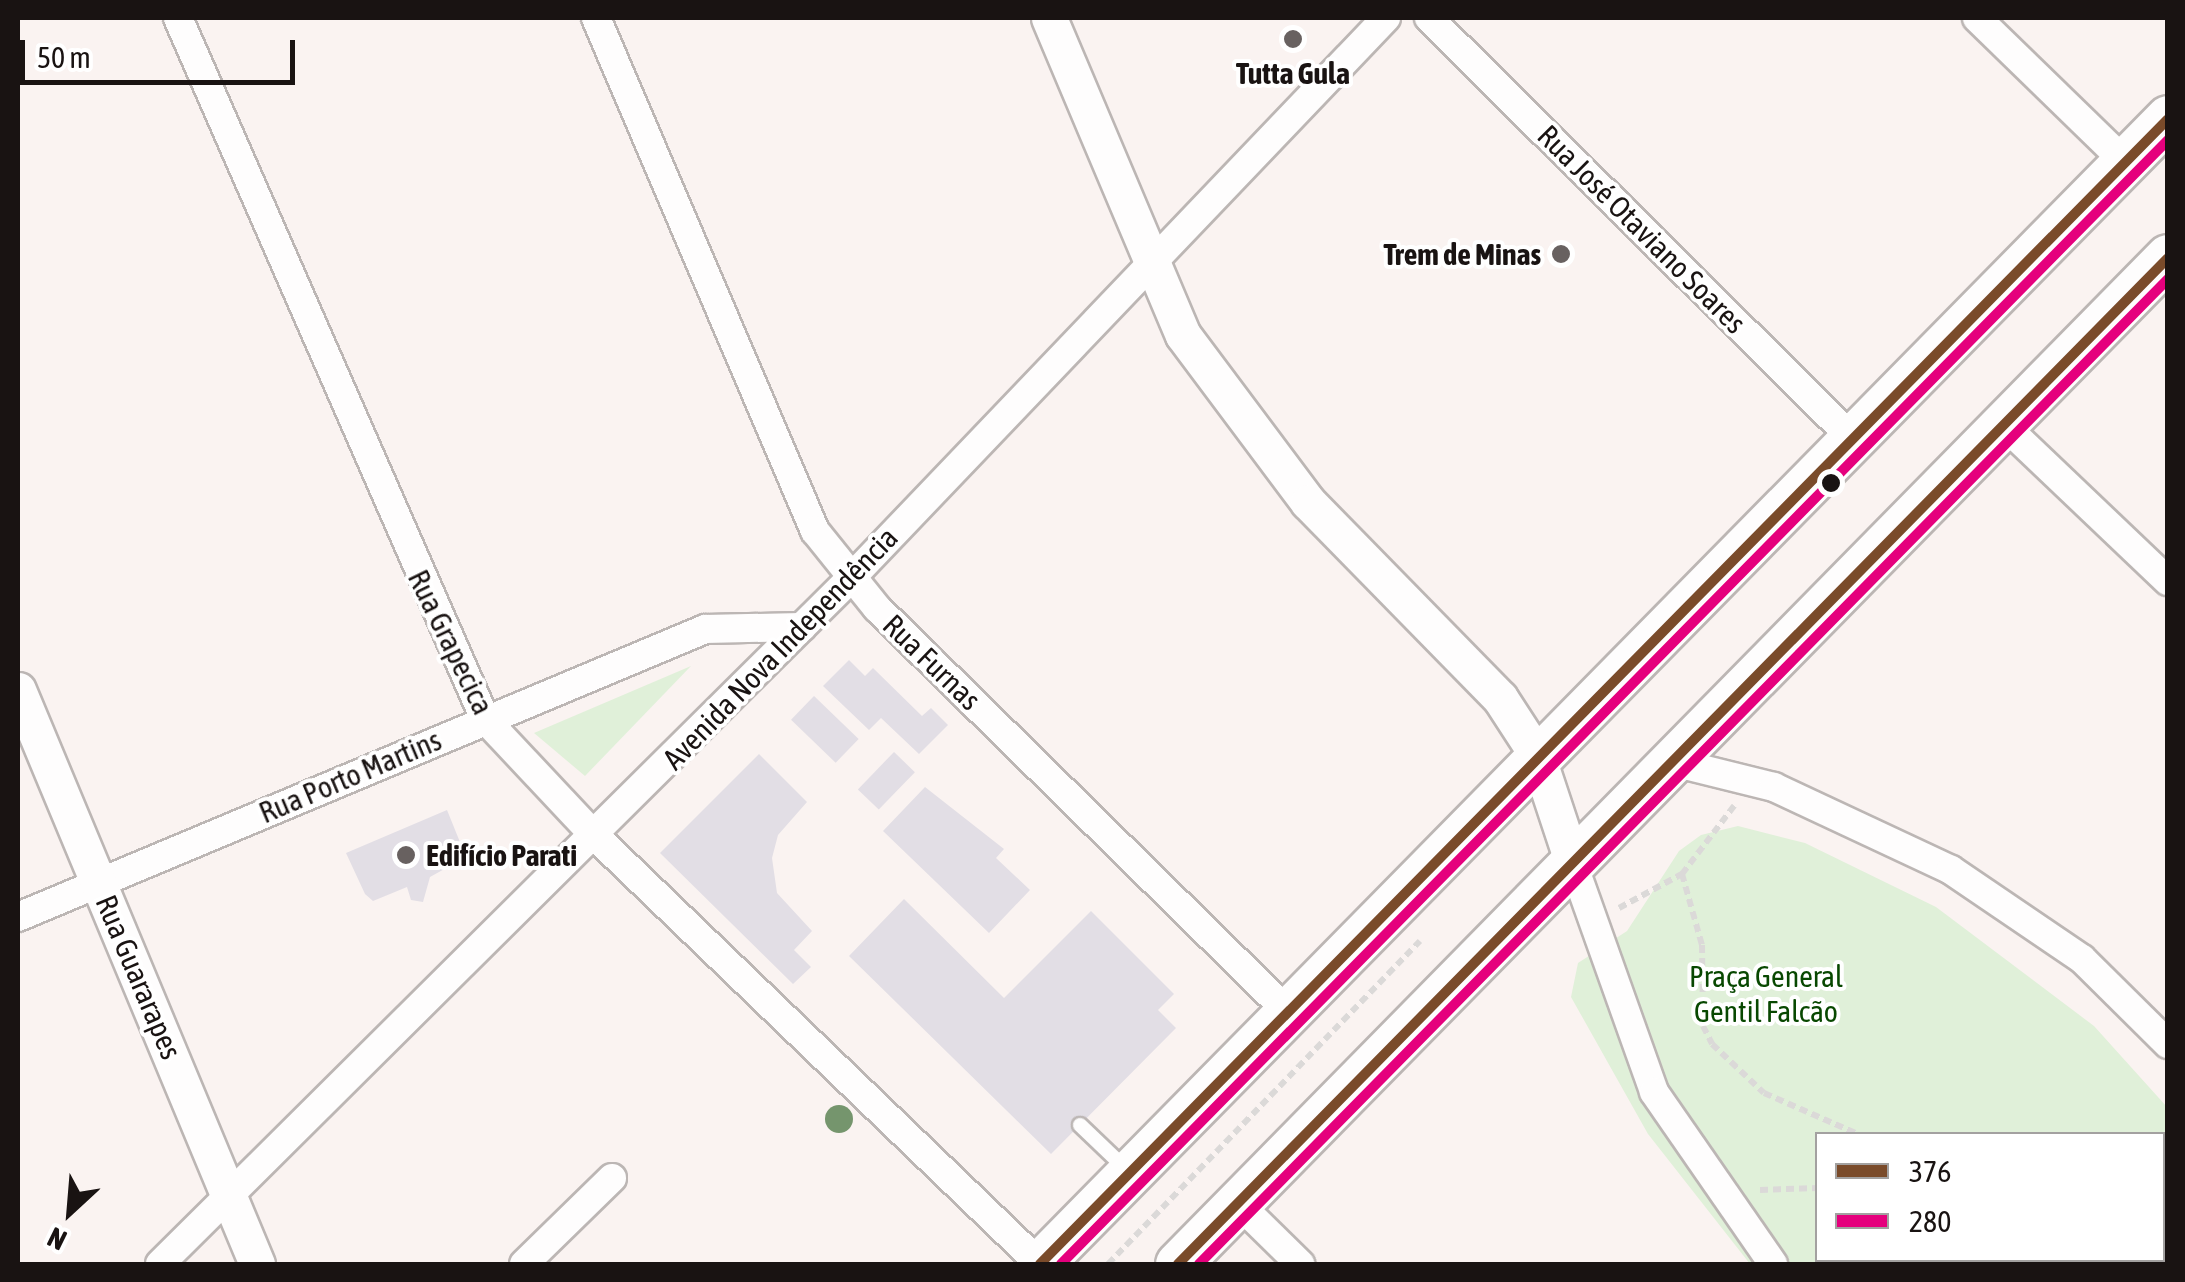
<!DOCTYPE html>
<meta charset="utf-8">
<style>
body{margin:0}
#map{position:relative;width:2185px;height:1282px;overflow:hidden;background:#faf3f1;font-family:"Asap Condensed",sans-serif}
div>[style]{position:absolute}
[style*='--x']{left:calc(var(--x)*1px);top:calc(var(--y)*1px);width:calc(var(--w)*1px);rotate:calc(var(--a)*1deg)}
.green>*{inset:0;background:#e0f0d9}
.building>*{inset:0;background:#e2dee5;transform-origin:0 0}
.path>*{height:6px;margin-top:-3px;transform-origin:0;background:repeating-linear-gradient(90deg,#dbd9d8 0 8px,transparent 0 13px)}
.roads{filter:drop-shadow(2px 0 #bcb6b4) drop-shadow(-2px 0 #bcb6b4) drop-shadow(0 2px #bcb6b4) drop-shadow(0 -2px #bcb6b4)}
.service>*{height:14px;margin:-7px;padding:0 7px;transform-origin:7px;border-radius:7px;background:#fefdfd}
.minor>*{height:28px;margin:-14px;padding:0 14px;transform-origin:14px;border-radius:14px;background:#fefdfd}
.tertiary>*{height:35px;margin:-17.5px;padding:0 17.5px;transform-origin:17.5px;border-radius:17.5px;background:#fefdfd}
.primary>*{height:45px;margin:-22.5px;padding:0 22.5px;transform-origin:22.5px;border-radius:22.5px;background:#fefdfd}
.bus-1>*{height:10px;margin:-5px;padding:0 5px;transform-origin:5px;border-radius:5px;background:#7a4b2a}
.bus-2>*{height:10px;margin:-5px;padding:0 5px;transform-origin:5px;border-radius:5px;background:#e5007d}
.trees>*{width:28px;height:28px;margin:-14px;border-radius:50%;background:#75956d}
.dots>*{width:28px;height:28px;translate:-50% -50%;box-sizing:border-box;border:5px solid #fff;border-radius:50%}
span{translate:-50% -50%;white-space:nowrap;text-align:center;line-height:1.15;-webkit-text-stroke:8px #fff;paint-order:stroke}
.poi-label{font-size:30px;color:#191312;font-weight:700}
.right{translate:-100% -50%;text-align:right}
.left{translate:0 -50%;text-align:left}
.street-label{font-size:30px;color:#191312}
.park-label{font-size:30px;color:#084801}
.frame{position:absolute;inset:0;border:20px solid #191312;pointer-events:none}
.legend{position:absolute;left:1815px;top:1132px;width:350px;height:130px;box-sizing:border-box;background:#fff;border:2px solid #a3a1a0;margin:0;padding:12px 18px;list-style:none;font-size:30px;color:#191312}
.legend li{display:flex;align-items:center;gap:20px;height:50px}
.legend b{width:50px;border:2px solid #a3a1a0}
.north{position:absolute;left:20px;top:1162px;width:100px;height:100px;-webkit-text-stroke:8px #fff;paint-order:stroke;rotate:206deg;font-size:28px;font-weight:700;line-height:40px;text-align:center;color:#191312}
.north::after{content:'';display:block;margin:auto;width:35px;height:45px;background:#191312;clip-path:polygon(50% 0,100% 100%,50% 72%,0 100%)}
.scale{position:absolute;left:20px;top:40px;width:275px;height:45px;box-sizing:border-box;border:5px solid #191312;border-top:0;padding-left:12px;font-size:30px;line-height:35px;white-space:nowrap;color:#191312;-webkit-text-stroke:8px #fff;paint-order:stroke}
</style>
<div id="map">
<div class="green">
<div style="clip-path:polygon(691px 666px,585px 776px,534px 733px)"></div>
<div style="clip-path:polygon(evenodd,1738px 826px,1805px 843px,1936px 907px,2094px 1026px,2167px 1107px,2167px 1264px,1750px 1264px,1648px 1134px,1571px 997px,1578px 963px,1627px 931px,1679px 851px,1701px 835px,1738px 826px,1818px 1134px,2162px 1134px,2162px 1260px,1818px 1260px,1818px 1134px)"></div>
</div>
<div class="building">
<div style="clip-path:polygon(849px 660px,865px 676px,873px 668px,922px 716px,931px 708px,948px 725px,919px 754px,881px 718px,869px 730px,823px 686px)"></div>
<div style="left:814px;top:696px;width:62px;height:33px;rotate:44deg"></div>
<div style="left:894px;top:752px;width:29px;height:52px;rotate:44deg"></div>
<div style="clip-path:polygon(759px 754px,807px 802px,778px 835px,772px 858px,777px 893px,812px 931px,794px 950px,811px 967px,793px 984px,660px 853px)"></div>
<div style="clip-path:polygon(925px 787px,1004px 849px,996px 858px,1030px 890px,989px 933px,883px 831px)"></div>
<div style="clip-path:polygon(447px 810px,466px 857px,430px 877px,423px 902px,411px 900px,407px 887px,373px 901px,365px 894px,346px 853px)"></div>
<div style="clip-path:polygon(904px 899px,1004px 998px,1091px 911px,1174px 994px,1158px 1010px,1176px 1028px,1051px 1154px,849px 956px)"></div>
</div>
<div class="path">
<div style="--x:1682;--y:874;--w:74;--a:74.3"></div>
<div style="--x:1702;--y:945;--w:81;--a:89.3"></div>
<div style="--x:1703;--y:1026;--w:20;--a:63"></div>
<div style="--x:1712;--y:1044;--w:71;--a:43.3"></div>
<div style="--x:1764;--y:1093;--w:103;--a:23.6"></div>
<div style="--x:1619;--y:908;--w:72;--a:-28.4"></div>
<div style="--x:1682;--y:874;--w:86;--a:-52.6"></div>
<div style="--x:1760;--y:1190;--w:58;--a:-2"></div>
<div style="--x:2162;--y:1201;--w:7;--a:-27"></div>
<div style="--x:2092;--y:1260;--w:5;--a:53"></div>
<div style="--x:2097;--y:1260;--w:7;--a:34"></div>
<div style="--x:1108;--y:1264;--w:449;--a:-46"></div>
<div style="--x:2075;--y:1264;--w:6;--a:-39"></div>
</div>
<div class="roads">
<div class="service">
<div style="--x:1080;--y:1125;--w:62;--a:43.7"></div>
</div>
<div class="minor">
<div style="--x:178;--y:18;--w:765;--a:66.35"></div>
<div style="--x:485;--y:719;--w:162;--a:46.8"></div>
<div style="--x:596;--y:837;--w:616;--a:43.88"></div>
<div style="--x:596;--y:18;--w:558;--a:66.88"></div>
<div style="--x:815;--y:531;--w:99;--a:51.2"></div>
<div style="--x:877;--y:608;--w:572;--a:44.5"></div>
<div style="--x:1429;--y:18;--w:599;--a:44.8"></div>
<div style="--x:1977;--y:18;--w:206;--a:44.2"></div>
<div style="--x:2005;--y:426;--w:225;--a:43.6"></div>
<div style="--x:1673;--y:762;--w:104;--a:13.9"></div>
<div style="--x:1774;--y:787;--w:195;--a:25.1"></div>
<div style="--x:1951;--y:870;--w:158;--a:34.2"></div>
<div style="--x:2082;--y:959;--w:121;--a:44.7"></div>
<div style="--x:1573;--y:864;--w:242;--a:70.4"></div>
<div style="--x:1654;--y:1092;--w:209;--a:55.3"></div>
<div style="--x:18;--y:917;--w:745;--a:-22.74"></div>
<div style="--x:705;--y:629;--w:97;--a:-1.2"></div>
<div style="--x:1239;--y:1204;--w:86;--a:44.5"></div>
<div style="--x:160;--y:1264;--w:972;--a:-44.79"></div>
<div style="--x:850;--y:579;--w:776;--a:-46.31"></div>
<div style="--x:524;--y:1264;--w:123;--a:-44.3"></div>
</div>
<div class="tertiary">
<div style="--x:1049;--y:18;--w:344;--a:67.1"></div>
<div style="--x:1183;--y:335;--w:209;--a:53.2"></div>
<div style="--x:1308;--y:502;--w:274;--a:45.6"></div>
<div style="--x:1500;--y:698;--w:68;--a:57"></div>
<div style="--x:1537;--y:755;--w:115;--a:71.7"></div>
<div style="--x:18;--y:690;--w:622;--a:67.39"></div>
</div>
<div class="primary">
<div style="--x:1040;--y:1264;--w:1608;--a:-45.45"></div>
<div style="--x:1178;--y:1264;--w:1412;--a:-45.49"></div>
</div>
</div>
<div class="bus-1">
<div style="--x:1040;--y:1264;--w:1607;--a:-45.43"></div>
<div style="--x:1178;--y:1264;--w:1411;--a:-45.46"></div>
</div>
<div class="bus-2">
<div style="--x:1061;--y:1264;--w:1578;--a:-45.44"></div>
<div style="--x:1199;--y:1264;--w:1382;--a:-45.47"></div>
</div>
<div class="trees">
<div style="left:839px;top:1119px"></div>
</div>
<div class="dots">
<div style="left:1293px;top:39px;background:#686160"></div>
<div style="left:1561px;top:254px;background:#686160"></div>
<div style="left:1831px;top:483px;background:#191312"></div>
<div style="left:406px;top:855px;background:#686160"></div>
</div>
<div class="poi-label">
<span style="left:1293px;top:73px">Tutta Gula</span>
<span class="right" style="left:1541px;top:254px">Trem de Minas</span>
<span class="left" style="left:426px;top:855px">Edifício Parati</span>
</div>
<div class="street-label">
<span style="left:1642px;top:229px;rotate:45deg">Rua José Otaviano Soares</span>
<span style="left:451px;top:642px;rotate:64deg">Rua Grapecica</span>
<span style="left:780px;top:648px;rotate:-46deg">Avenida Nova Independência</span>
<span style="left:932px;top:662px;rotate:44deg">Rua Furnas</span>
<span style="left:350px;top:776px;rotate:-23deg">Rua Porto Martins</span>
<span style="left:139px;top:977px;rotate:67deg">Rua Guararapes</span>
</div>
<div class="park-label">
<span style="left:1766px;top:993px">Praça General<br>Gentil Falcão</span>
</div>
<div class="frame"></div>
<ul class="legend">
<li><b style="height:12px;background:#7a4b2a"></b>376</li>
<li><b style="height:12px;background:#e5007d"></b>280</li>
</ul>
<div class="north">N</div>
<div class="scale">50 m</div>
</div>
